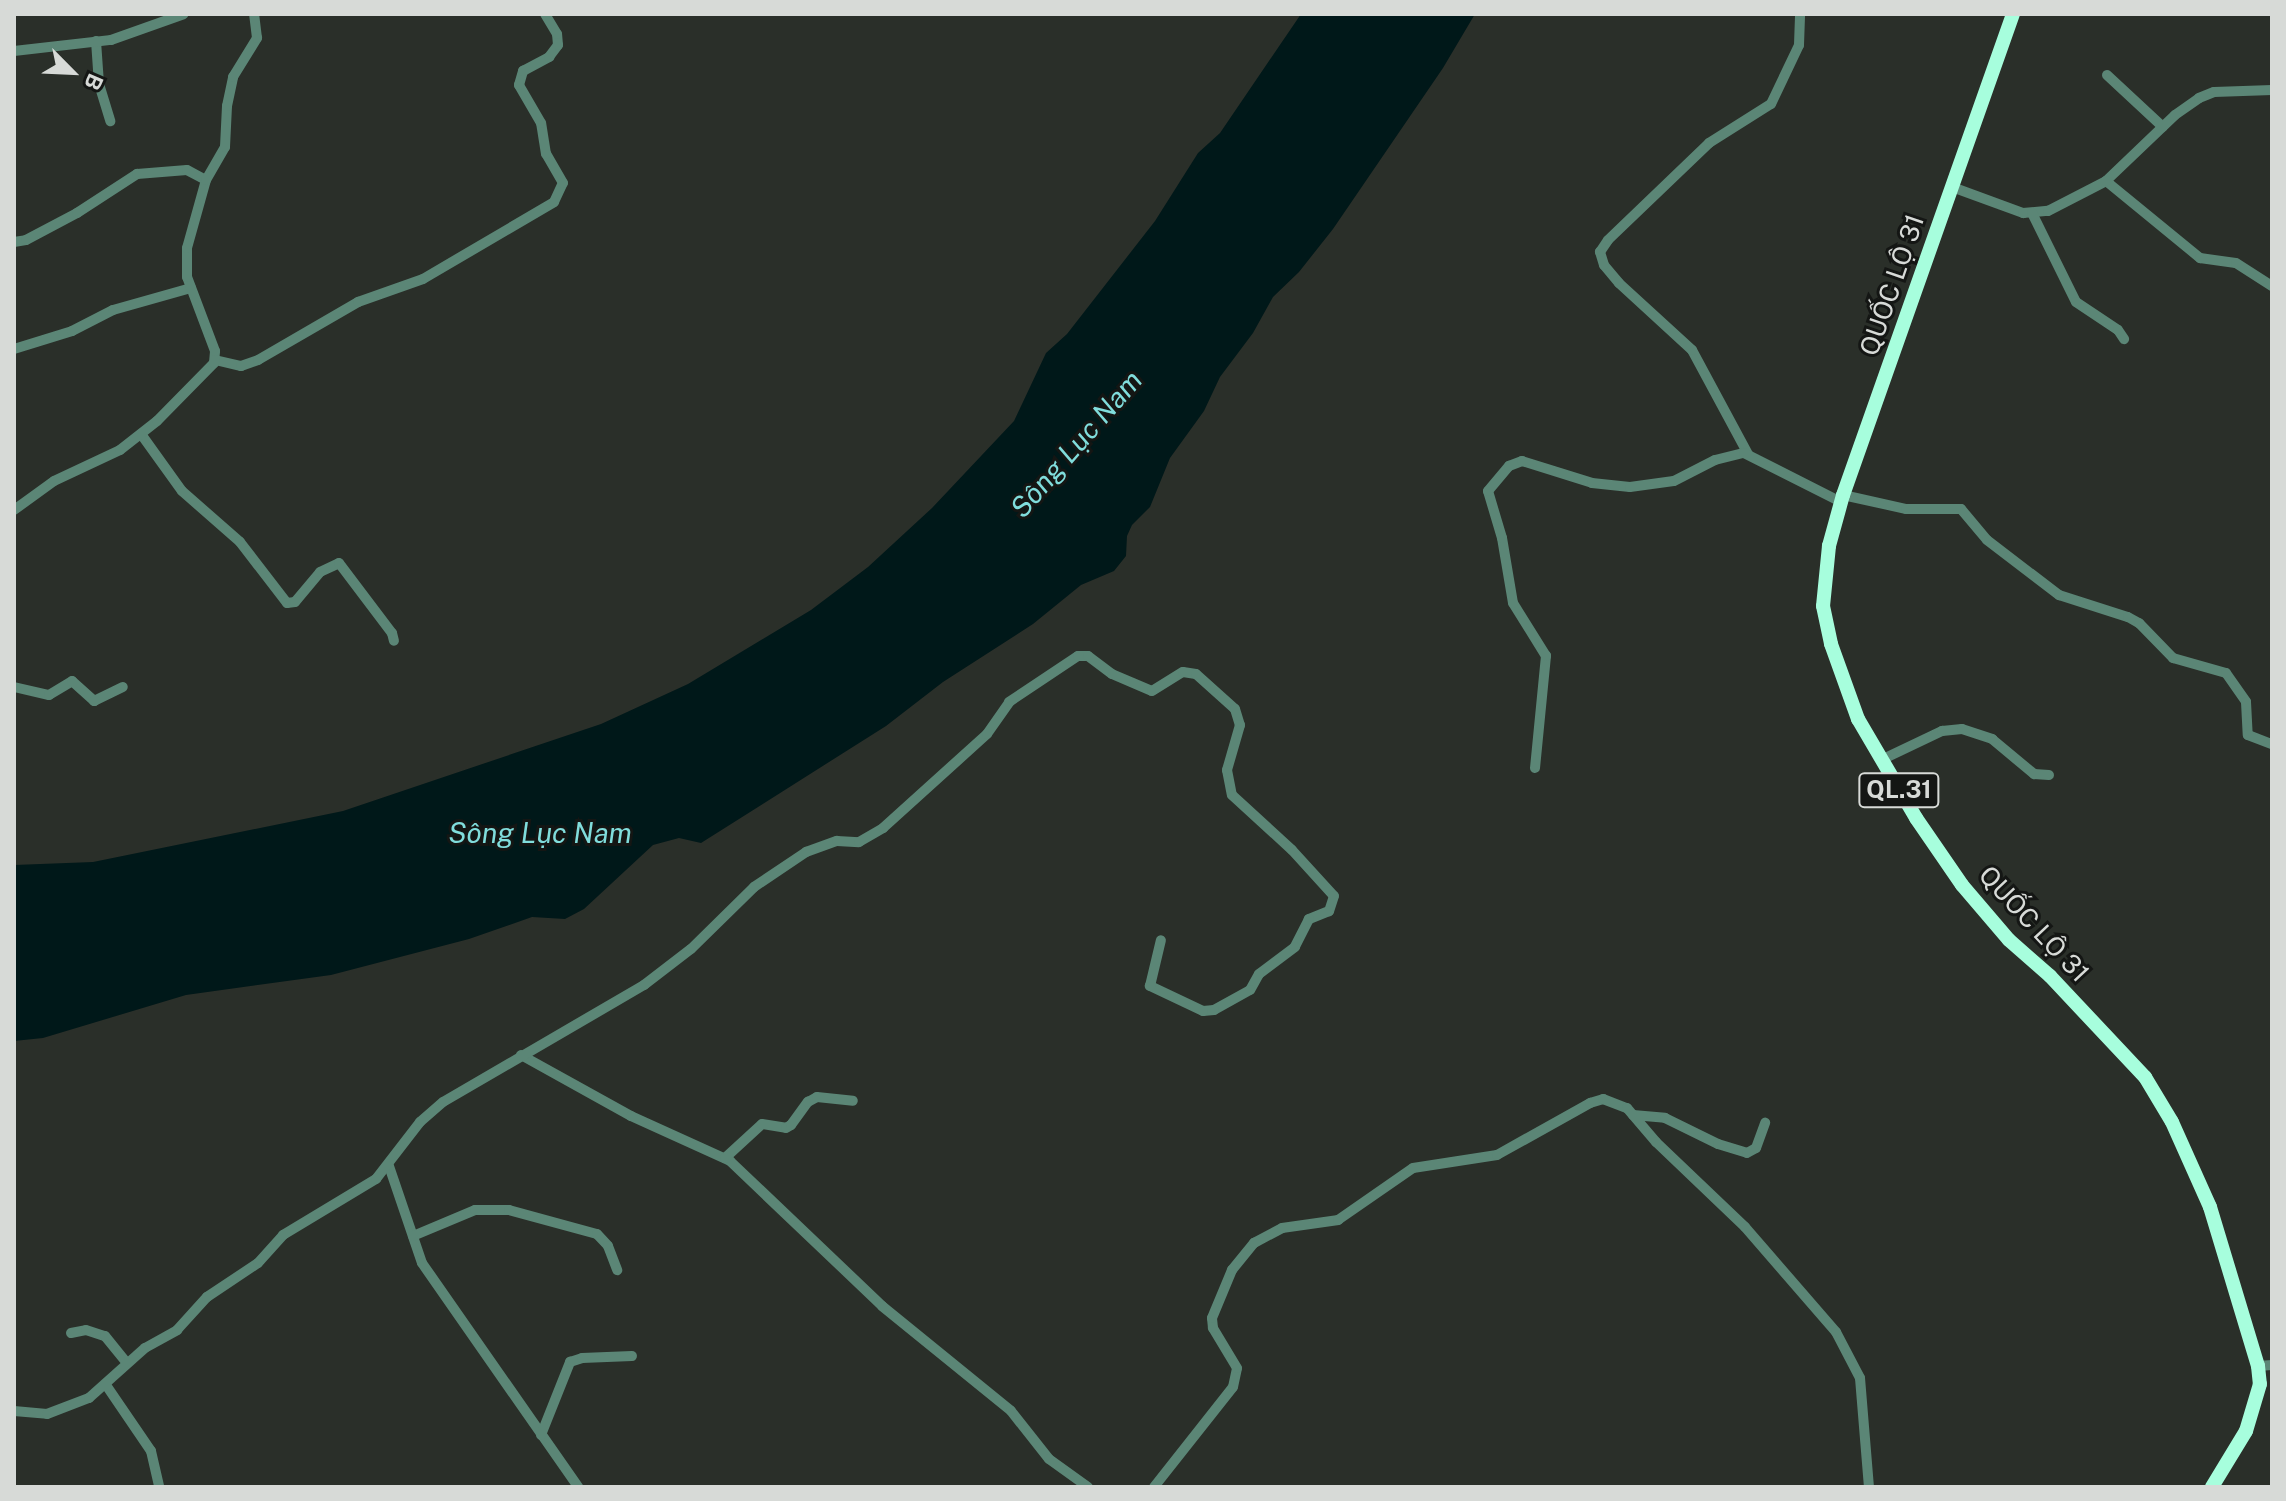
<!DOCTYPE html>
<meta charset="utf-8">
<style>
body{margin:0}
#map{position:relative;width:2286px;height:1501px;overflow:hidden;background:#2a2f29;font-family:"Public Sans",sans-serif}
div>[style]{position:absolute}
[style*='--x']{left:calc(var(--x)*1px);top:calc(var(--y)*1px);width:calc(var(--w)*1px);rotate:calc(var(--a)*1deg)}
.water>*{inset:0;background:#001819}
.minor>*{height:10px;margin:-5px;padding:0 5px;transform-origin:5px;border-radius:5px;background:#5b8676}
.highway>*{height:14px;margin:-7px;padding:0 7px;transform-origin:7px;border-radius:7px;background:#a7fedd}
span{translate:-50% -50%;white-space:nowrap;text-align:center;line-height:1.15;-webkit-text-stroke:6px #141614;paint-order:stroke}
.shield-label span{padding:2px 6px;background:#141614;border:2px solid;border-radius:6px;-webkit-text-stroke-width:0}
.shield-label{font-size:24px;color:#d7dad7;font-weight:700}
.street-label{font-size:26px;color:#d7dad7}
.water-label{font-size:28px;color:#80dddc;font-style:italic}
.frame{position:absolute;inset:0;border:16px solid #d7dad7;pointer-events:none}
.north{position:absolute;left:32px;top:32px;width:80px;height:80px;-webkit-text-stroke:6px #141614;paint-order:stroke;rotate:114deg;font-size:22px;font-weight:700;line-height:32px;text-align:center;color:#d7dad7}
.north::after{content:'';display:block;margin:auto;width:28px;height:36px;background:#d7dad7;clip-path:polygon(50% 0,100% 100%,50% 72%,0 100%)}
</style>
<div id="map">
<div class="water">
<div style="clip-path:polygon(1301px 14px,1475px 14px,1443px 68px,1333px 229px,1299px 272px,1273px 297px,1253px 333px,1220px 377px,1204px 411px,1170px 458px,1150px 507px,1132px 525px,1127px 536px,1126px 556px,1114px 571px,1081px 585px,1033px 624px,943px 682px,886px 726px,701px 843px,679px 838px,653px 845px,584px 909px,565px 919px,532px 917px,469px 939px,331px 975px,186px 995px,43px 1038px,14px 1041px,14px 865px,93px 862px,343px 811px,601px 724px,688px 684px,811px 610px,868px 567px,932px 508px,1014px 421px,1046px 353px,1067px 334px,1155px 221px,1198px 153px,1220px 133px)"></div>
</div>
<div class="minor">
<div style="--x:96;--y:41;--w:43;--a:86"></div>
<div style="--x:99;--y:84;--w:39;--a:73"></div>
<div style="--x:14;--y:51;--w:98;--a:-6.5"></div>
<div style="--x:111;--y:40;--w:77;--a:-19.6"></div>
<div style="--x:2107;--y:75;--w:76;--a:42.9"></div>
<div style="--x:2106;--y:181;--w:122;--a:39.3"></div>
<div style="--x:2200;--y:258;--w:36;--a:8"></div>
<div style="--x:2236;--y:263;--w:43;--a:32.6"></div>
<div style="--x:1952;--y:187;--w:76;--a:20.1"></div>
<div style="--x:2023;--y:213;--w:25;--a:-5"></div>
<div style="--x:2048;--y:211;--w:65;--a:-27.3"></div>
<div style="--x:2106;--y:181;--w:95;--a:-43.7"></div>
<div style="--x:2175;--y:115;--w:29;--a:-35"></div>
<div style="--x:2199;--y:98;--w:16;--a:-22"></div>
<div style="--x:2214;--y:92;--w:58;--a:-2"></div>
<div style="--x:2032;--y:213;--w:99;--a:63.7"></div>
<div style="--x:2076;--y:302;--w:50;--a:33.7"></div>
<div style="--x:2118;--y:330;--w:11;--a:56"></div>
<div style="--x:14;--y:242;--w:12;--a:-9"></div>
<div style="--x:26;--y:240;--w:58;--a:-27.9"></div>
<div style="--x:77;--y:213;--w:72;--a:-33"></div>
<div style="--x:137;--y:174;--w:50;--a:-4.6"></div>
<div style="--x:187;--y:170;--w:21;--a:28"></div>
<div style="--x:14;--y:349;--w:61;--a:-17.2"></div>
<div style="--x:72;--y:331;--w:46;--a:-27.1"></div>
<div style="--x:113;--y:310;--w:81;--a:-15.8"></div>
<div style="--x:215;--y:360;--w:27;--a:13"></div>
<div style="--x:241;--y:366;--w:18;--a:-19"></div>
<div style="--x:258;--y:360;--w:116;--a:-30.1"></div>
<div style="--x:358;--y:302;--w:69;--a:-19.5"></div>
<div style="--x:423;--y:279;--w:152;--a:-30.4"></div>
<div style="--x:554;--y:202;--w:21;--a:-65"></div>
<div style="--x:563;--y:183;--w:34;--a:-120"></div>
<div style="--x:546;--y:154;--w:31;--a:-99"></div>
<div style="--x:541;--y:123;--w:44;--a:-120.1"></div>
<div style="--x:519;--y:85;--w:15;--a:-74"></div>
<div style="--x:523;--y:71;--w:30;--a:-28"></div>
<div style="--x:549;--y:57;--w:15;--a:-53"></div>
<div style="--x:558;--y:45;--w:11;--a:-95"></div>
<div style="--x:557;--y:34;--w:23;--a:-121"></div>
<div style="--x:141;--y:434;--w:70;--a:54.3"></div>
<div style="--x:182;--y:491;--w:77;--a:41.3"></div>
<div style="--x:240;--y:542;--w:77;--a:52.4"></div>
<div style="--x:287;--y:603;--w:8;--a:-7"></div>
<div style="--x:295;--y:602;--w:39;--a:-50"></div>
<div style="--x:320;--y:572;--w:21;--a:-25"></div>
<div style="--x:339;--y:563;--w:88;--a:52.9"></div>
<div style="--x:392;--y:633;--w:8;--a:76"></div>
<div style="--x:1748;--y:454;--w:118;--a:-118.3"></div>
<div style="--x:1692;--y:350;--w:99;--a:-137.5"></div>
<div style="--x:1619;--y:283;--w:23;--a:-130"></div>
<div style="--x:1604;--y:265;--w:14;--a:-107"></div>
<div style="--x:1600;--y:252;--w:14;--a:-56"></div>
<div style="--x:1608;--y:240;--w:140;--a:-43.8"></div>
<div style="--x:1709;--y:143;--w:73;--a:-32.2"></div>
<div style="--x:1771;--y:104;--w:65;--a:-64.6"></div>
<div style="--x:1799;--y:45;--w:31;--a:-88"></div>
<div style="--x:1843;--y:495;--w:65;--a:12.5"></div>
<div style="--x:1906;--y:509;--w:55;--a:0"></div>
<div style="--x:1961;--y:509;--w:40;--a:50"></div>
<div style="--x:1987;--y:540;--w:91;--a:37.4"></div>
<div style="--x:2059;--y:595;--w:72;--a:17.7"></div>
<div style="--x:2128;--y:617;--w:13;--a:29"></div>
<div style="--x:2139;--y:623;--w:49;--a:45.8"></div>
<div style="--x:2173;--y:658;--w:55;--a:15.8"></div>
<div style="--x:2226;--y:673;--w:35;--a:55"></div>
<div style="--x:2246;--y:702;--w:33;--a:87"></div>
<div style="--x:2248;--y:735;--w:26;--a:21"></div>
<div style="--x:14;--y:510;--w:49;--a:-35.9"></div>
<div style="--x:54;--y:481;--w:73;--a:-25.2"></div>
<div style="--x:120;--y:450;--w:47;--a:-38.1"></div>
<div style="--x:157;--y:421;--w:81;--a:-45.5"></div>
<div style="--x:214;--y:363;--w:12;--a:-85"></div>
<div style="--x:215;--y:351;--w:79;--a:-110.7"></div>
<div style="--x:187;--y:277;--w:29;--a:-90"></div>
<div style="--x:187;--y:248;--w:71;--a:-74.4"></div>
<div style="--x:206;--y:180;--w:38;--a:-60"></div>
<div style="--x:225;--y:147;--w:41;--a:-87.2"></div>
<div style="--x:227;--y:106;--w:30;--a:-78"></div>
<div style="--x:233;--y:77;--w:46;--a:-58.4"></div>
<div style="--x:257;--y:38;--w:24;--a:-97"></div>
<div style="--x:14;--y:687;--w:36;--a:13"></div>
<div style="--x:49;--y:695;--w:27;--a:-31"></div>
<div style="--x:72;--y:681;--w:30;--a:42"></div>
<div style="--x:94;--y:701;--w:32;--a:-26"></div>
<div style="--x:1881;--y:760;--w:68;--a:-25.4"></div>
<div style="--x:1942;--y:731;--w:20;--a:-6"></div>
<div style="--x:1962;--y:729;--w:32;--a:18"></div>
<div style="--x:1992;--y:739;--w:55;--a:39.8"></div>
<div style="--x:2034;--y:774;--w:15;--a:4"></div>
<div style="--x:1535;--y:768;--w:113;--a:-84.4"></div>
<div style="--x:1546;--y:656;--w:62;--a:-121.9"></div>
<div style="--x:1513;--y:603;--w:66;--a:-99.6"></div>
<div style="--x:1502;--y:538;--w:49;--a:-106.6"></div>
<div style="--x:1488;--y:491;--w:33;--a:-50"></div>
<div style="--x:1509;--y:466;--w:14;--a:-21"></div>
<div style="--x:1522;--y:461;--w:73;--a:17.4"></div>
<div style="--x:1592;--y:483;--w:38;--a:6"></div>
<div style="--x:1630;--y:487;--w:44;--a:-7.8"></div>
<div style="--x:1674;--y:481;--w:46;--a:-27.1"></div>
<div style="--x:1715;--y:460;--w:30;--a:-14"></div>
<div style="--x:1744;--y:453;--w:109;--a:26.8"></div>
<div style="--x:521;--y:1055;--w:126;--a:29"></div>
<div style="--x:631;--y:1116;--w:109;--a:24.4"></div>
<div style="--x:730;--y:1161;--w:210;--a:43.6"></div>
<div style="--x:882;--y:1306;--w:166;--a:39.1"></div>
<div style="--x:1011;--y:1411;--w:61;--a:51.6"></div>
<div style="--x:1049;--y:1459;--w:48;--a:35.7"></div>
<div style="--x:1633;--y:1115;--w:32;--a:5"></div>
<div style="--x:1665;--y:1118;--w:59;--a:26.1"></div>
<div style="--x:1718;--y:1144;--w:30;--a:17"></div>
<div style="--x:1747;--y:1153;--w:10;--a:-29"></div>
<div style="--x:1756;--y:1148;--w:27;--a:-70"></div>
<div style="--x:725;--y:1158;--w:50;--a:-42.6"></div>
<div style="--x:762;--y:1124;--w:24;--a:9"></div>
<div style="--x:786;--y:1128;--w:6;--a:-31"></div>
<div style="--x:791;--y:1125;--w:29;--a:-54"></div>
<div style="--x:808;--y:1102;--w:10;--a:-29"></div>
<div style="--x:817;--y:1097;--w:36;--a:6"></div>
<div style="--x:389;--y:1166;--w:102;--a:71.2"></div>
<div style="--x:422;--y:1263;--w:273;--a:55.1"></div>
<div style="--x:413;--y:1236;--w:67;--a:-22.8"></div>
<div style="--x:475;--y:1210;--w:34;--a:0"></div>
<div style="--x:509;--y:1210;--w:91;--a:15.3"></div>
<div style="--x:597;--y:1234;--w:16;--a:47"></div>
<div style="--x:608;--y:1246;--w:26;--a:69"></div>
<div style="--x:71;--y:1333;--w:15;--a:-11"></div>
<div style="--x:86;--y:1330;--w:20;--a:18"></div>
<div style="--x:105;--y:1336;--w:33;--a:51"></div>
<div style="--x:2258;--y:1366;--w:14;--a:-4"></div>
<div style="--x:106;--y:1385;--w:80;--a:55.7"></div>
<div style="--x:151;--y:1451;--w:37;--a:77"></div>
<div style="--x:14;--y:1411;--w:33;--a:5"></div>
<div style="--x:47;--y:1414;--w:45;--a:-20.9"></div>
<div style="--x:89;--y:1398;--w:75;--a:-41.8"></div>
<div style="--x:145;--y:1348;--w:37;--a:-29"></div>
<div style="--x:177;--y:1330;--w:45;--a:-47.7"></div>
<div style="--x:207;--y:1297;--w:61;--a:-33.7"></div>
<div style="--x:258;--y:1263;--w:38;--a:-48"></div>
<div style="--x:283;--y:1235;--w:109;--a:-31.1"></div>
<div style="--x:376;--y:1179;--w:72;--a:-52.3"></div>
<div style="--x:420;--y:1122;--w:30;--a:-41"></div>
<div style="--x:443;--y:1102;--w:233;--a:-30.2"></div>
<div style="--x:644;--y:985;--w:59;--a:-37.5"></div>
<div style="--x:691;--y:949;--w:88;--a:-44.5"></div>
<div style="--x:754;--y:887;--w:63;--a:-33.9"></div>
<div style="--x:806;--y:852;--w:33;--a:-20"></div>
<div style="--x:837;--y:841;--w:22;--a:3"></div>
<div style="--x:859;--y:842;--w:28;--a:-30"></div>
<div style="--x:883;--y:828;--w:140;--a:-42.1"></div>
<div style="--x:987;--y:734;--w:39;--a:-55"></div>
<div style="--x:1009;--y:702;--w:83;--a:-33.7"></div>
<div style="--x:1078;--y:656;--w:10;--a:0"></div>
<div style="--x:1088;--y:656;--w:30;--a:37"></div>
<div style="--x:1112;--y:674;--w:43;--a:23"></div>
<div style="--x:1152;--y:691;--w:36;--a:-32"></div>
<div style="--x:1183;--y:672;--w:13;--a:9"></div>
<div style="--x:1196;--y:674;--w:52;--a:41.9"></div>
<div style="--x:1235;--y:709;--w:17;--a:73"></div>
<div style="--x:1240;--y:725;--w:47;--a:106.1"></div>
<div style="--x:1227;--y:770;--w:25;--a:79"></div>
<div style="--x:1232;--y:795;--w:81;--a:42.5"></div>
<div style="--x:1292;--y:850;--w:62;--a:47.6"></div>
<div style="--x:1334;--y:896;--w:16;--a:108"></div>
<div style="--x:1329;--y:911;--w:22;--a:158"></div>
<div style="--x:1309;--y:919;--w:31;--a:117"></div>
<div style="--x:1295;--y:947;--w:45;--a:143.1"></div>
<div style="--x:1259;--y:974;--w:18;--a:119"></div>
<div style="--x:1250;--y:990;--w:41;--a:150.9"></div>
<div style="--x:1214;--y:1010;--w:11;--a:175"></div>
<div style="--x:1203;--y:1011;--w:59;--a:-154.7"></div>
<div style="--x:1150;--y:986;--w:47;--a:-76.6"></div>
<div style="--x:541;--y:1435;--w:79;--a:-68.3"></div>
<div style="--x:570;--y:1362;--w:13;--a:-18"></div>
<div style="--x:582;--y:1358;--w:50;--a:-2.3"></div>
<div style="--x:1154;--y:1487;--w:127;--a:-51.7"></div>
<div style="--x:1233;--y:1387;--w:19;--a:-78"></div>
<div style="--x:1237;--y:1368;--w:47;--a:-121"></div>
<div style="--x:1213;--y:1328;--w:10;--a:-96"></div>
<div style="--x:1212;--y:1318;--w:52;--a:-67.4"></div>
<div style="--x:1232;--y:1270;--w:35;--a:-51"></div>
<div style="--x:1254;--y:1243;--w:32;--a:-28"></div>
<div style="--x:1282;--y:1228;--w:57;--a:-8.1"></div>
<div style="--x:1338;--y:1220;--w:91;--a:-34.7"></div>
<div style="--x:1413;--y:1168;--w:85;--a:-8.8"></div>
<div style="--x:1497;--y:1155;--w:107;--a:-29.2"></div>
<div style="--x:1590;--y:1103;--w:14;--a:-17"></div>
<div style="--x:1603;--y:1099;--w:26;--a:21"></div>
<div style="--x:1627;--y:1108;--w:45;--a:49.5"></div>
<div style="--x:1656;--y:1142;--w:123;--a:43.7"></div>
<div style="--x:1745;--y:1227;--w:139;--a:49.1"></div>
<div style="--x:1836;--y:1332;--w:52;--a:62.4"></div>
<div style="--x:1860;--y:1378;--w:109;--a:85.3"></div>
</div>
<div class="highway">
<div style="--x:2013;--y:14;--w:510;--a:109.46"></div>
<div style="--x:1843;--y:495;--w:53;--a:105.4"></div>
<div style="--x:1829;--y:546;--w:60;--a:95.7"></div>
<div style="--x:1823;--y:606;--w:39;--a:78"></div>
<div style="--x:1831;--y:644;--w:80;--a:70.2"></div>
<div style="--x:1858;--y:719;--w:115;--a:59.6"></div>
<div style="--x:1916;--y:818;--w:81;--a:55.5"></div>
<div style="--x:1962;--y:885;--w:72;--a:49.5"></div>
<div style="--x:2009;--y:940;--w:55;--a:41.3"></div>
<div style="--x:2050;--y:976;--w:139;--a:46.8"></div>
<div style="--x:2145;--y:1077;--w:52;--a:59"></div>
<div style="--x:2172;--y:1122;--w:93;--a:65.9"></div>
<div style="--x:2210;--y:1207;--w:166;--a:73.2"></div>
<div style="--x:2258;--y:1366;--w:18;--a:84"></div>
<div style="--x:2260;--y:1384;--w:49;--a:106.6"></div>
<div style="--x:2246;--y:1431;--w:66;--a:121.3"></div>
</div>
<div class="shield-label">
<span style="left:1899px;top:790px">QL.31</span>
</div>
<div class="street-label">
<span style="left:1892px;top:285px;rotate:-71deg">QUỐC LỘ 31</span>
<span style="left:2034px;top:924px;rotate:47deg">QUỐC LỘ 31</span>
</div>
<div class="water-label">
<span style="left:1076px;top:444px;rotate:-49deg">Sông Lục Nam</span>
<span style="left:540px;top:833px">Sông Lục Nam</span>
</div>
<div class="frame"></div>
<div class="north">B</div>
</div>
